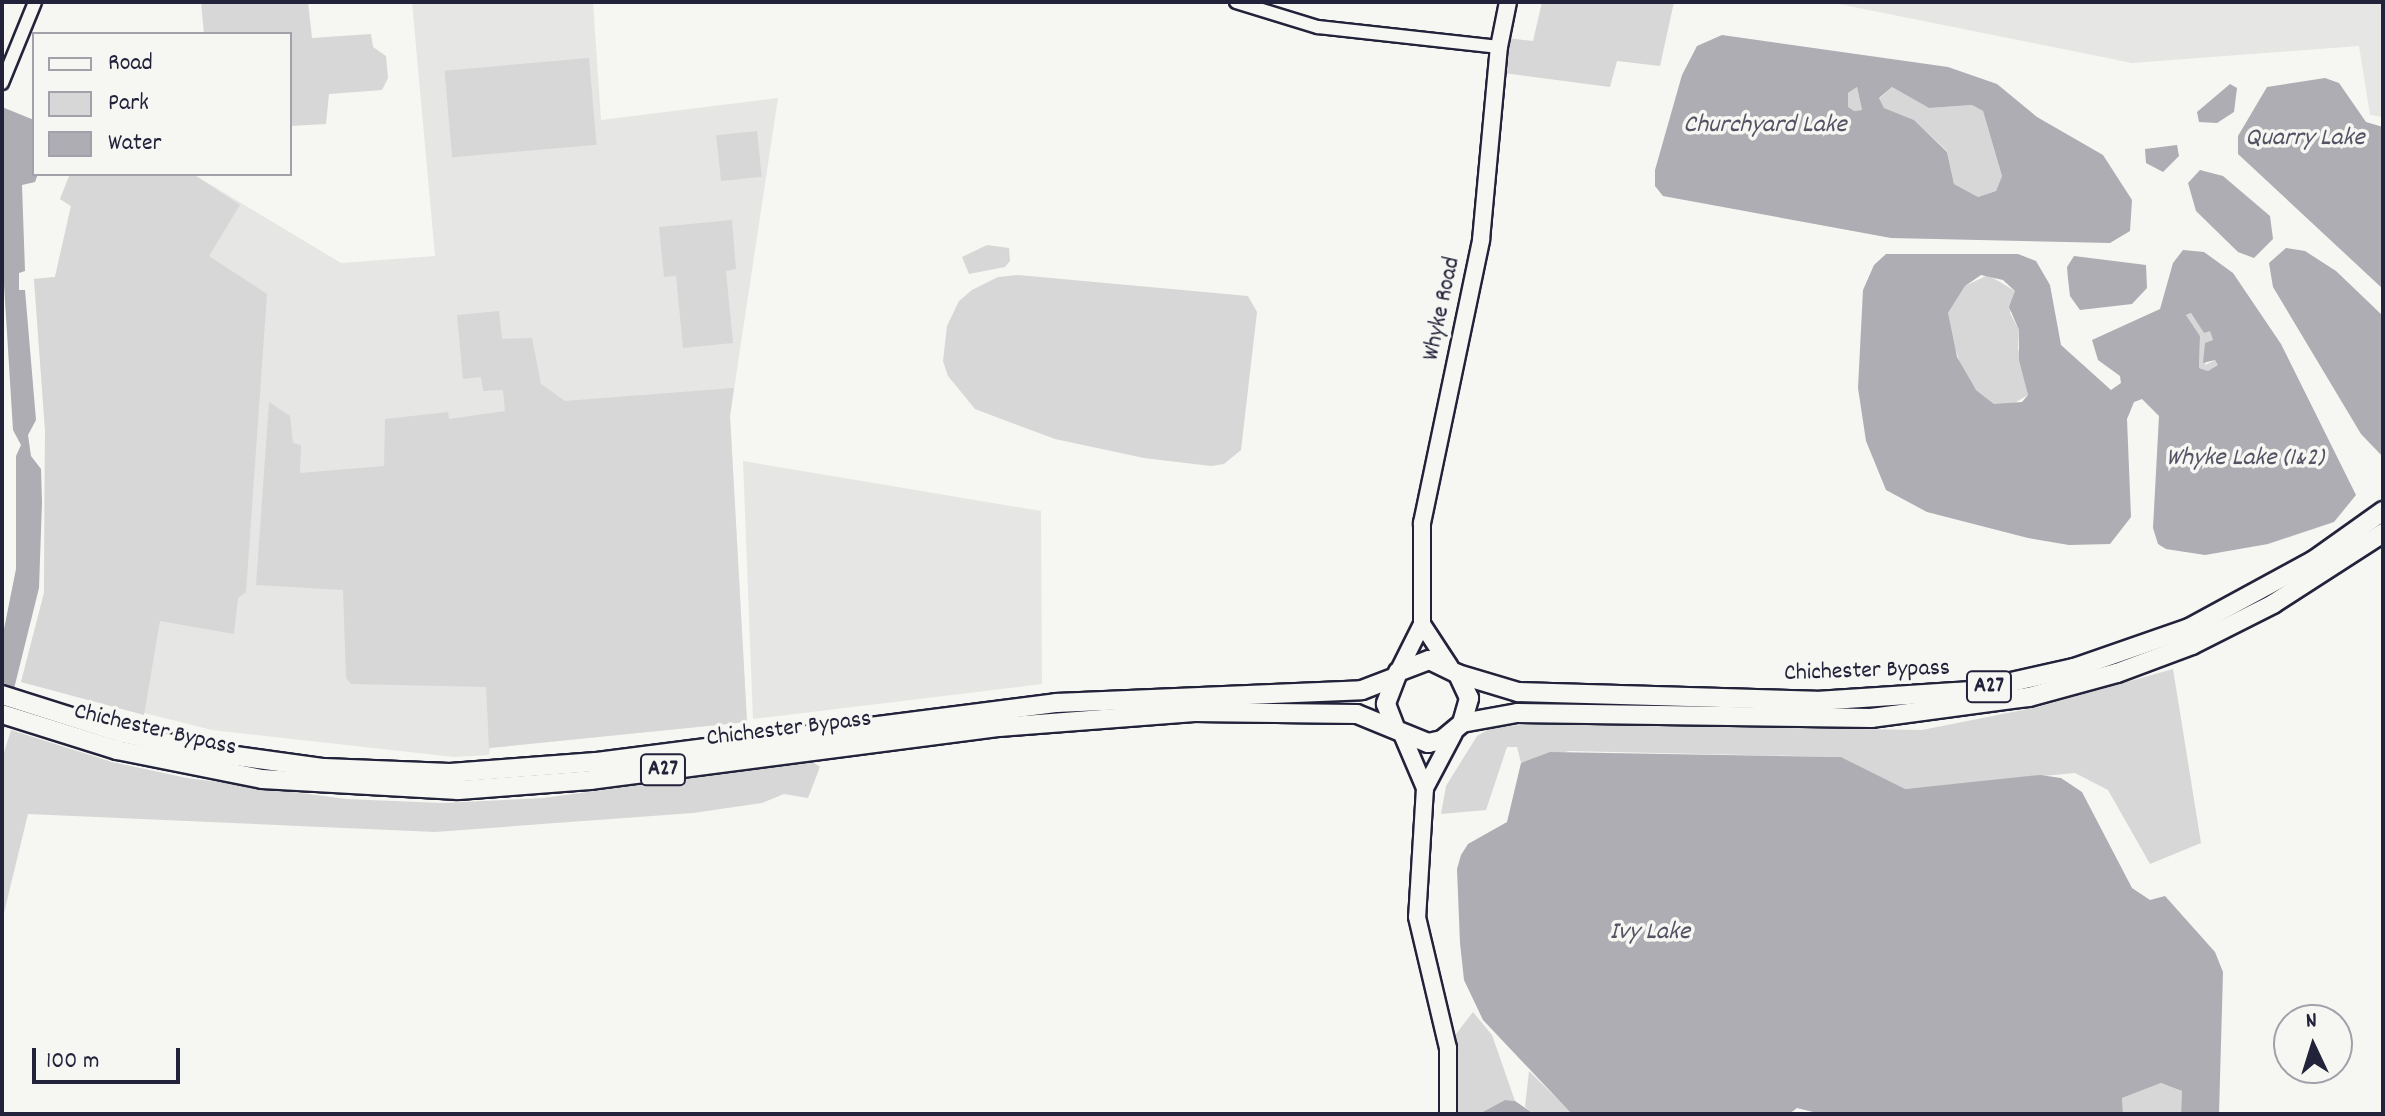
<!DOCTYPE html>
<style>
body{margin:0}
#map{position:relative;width:2385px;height:1116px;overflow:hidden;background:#f6f6f2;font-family:Dekko,sans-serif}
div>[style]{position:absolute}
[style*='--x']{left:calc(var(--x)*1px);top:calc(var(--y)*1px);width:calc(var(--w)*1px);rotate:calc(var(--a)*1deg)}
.built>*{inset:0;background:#e6e6e4}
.green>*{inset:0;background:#d7d7d7;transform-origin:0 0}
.water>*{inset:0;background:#adadb3}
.roads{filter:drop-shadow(2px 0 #22223b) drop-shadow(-2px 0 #22223b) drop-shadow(0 2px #22223b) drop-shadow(0 -2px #22223b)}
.minor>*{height:12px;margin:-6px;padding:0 6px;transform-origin:6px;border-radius:6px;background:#f6f6f2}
.major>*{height:16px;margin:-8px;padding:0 8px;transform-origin:8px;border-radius:8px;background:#f6f6f2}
.highway>*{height:18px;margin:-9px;padding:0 9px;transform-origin:9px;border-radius:9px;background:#f6f6f2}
span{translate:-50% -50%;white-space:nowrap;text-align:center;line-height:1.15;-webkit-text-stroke:7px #f6f6f2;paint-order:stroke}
.shield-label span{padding:2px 6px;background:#f6f6f2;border:2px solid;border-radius:6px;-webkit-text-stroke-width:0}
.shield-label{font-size:22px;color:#22223b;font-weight:700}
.street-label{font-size:24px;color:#22223b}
.water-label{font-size:26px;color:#535365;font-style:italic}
.frame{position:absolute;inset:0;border:4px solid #22223b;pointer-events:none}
.legend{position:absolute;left:32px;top:32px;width:260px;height:144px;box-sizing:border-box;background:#f6f6f2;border:2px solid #a1a1a9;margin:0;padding:10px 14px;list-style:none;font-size:24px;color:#22223b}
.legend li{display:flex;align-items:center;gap:16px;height:40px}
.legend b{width:40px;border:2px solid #a1a1a9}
.north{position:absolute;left:2273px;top:1004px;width:80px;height:80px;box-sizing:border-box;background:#f6f6f2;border:2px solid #a1a1a9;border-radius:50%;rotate:356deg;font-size:22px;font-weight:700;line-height:32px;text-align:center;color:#22223b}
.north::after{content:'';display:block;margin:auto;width:28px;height:36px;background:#22223b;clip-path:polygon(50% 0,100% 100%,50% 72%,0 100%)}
.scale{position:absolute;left:32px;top:1048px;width:148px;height:36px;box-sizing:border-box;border:4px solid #22223b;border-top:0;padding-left:10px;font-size:24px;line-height:28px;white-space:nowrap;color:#22223b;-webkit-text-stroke:6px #f6f6f2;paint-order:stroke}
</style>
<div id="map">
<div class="built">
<div style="clip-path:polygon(412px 2px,593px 2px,601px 120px,778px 98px,730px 416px,747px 722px,490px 748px,489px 755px,454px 757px,212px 730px,21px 682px,44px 593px,45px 430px,34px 279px,55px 277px,71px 206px,60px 199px,70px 174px,193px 174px,341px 263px,435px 256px)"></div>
<div style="clip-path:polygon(1829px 2px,2383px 2px,2383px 117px,2370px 115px,2359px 46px,2132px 63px)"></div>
<div style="clip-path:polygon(743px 461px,1041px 511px,1042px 684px,753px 719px)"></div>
</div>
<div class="green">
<div style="clip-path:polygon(201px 2px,308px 2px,312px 38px,371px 34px,373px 47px,386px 56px,388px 78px,382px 90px,329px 94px,326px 124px,290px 126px,290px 34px,204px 34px)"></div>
<div style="clip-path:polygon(1542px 2px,1674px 2px,1660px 66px,1617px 61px,1610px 87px,1504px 73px,1507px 38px,1533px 41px)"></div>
<div style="left:589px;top:58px;width:87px;height:145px;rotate:85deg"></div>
<div style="clip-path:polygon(1857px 87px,1862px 110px,1854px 111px,1848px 108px,1848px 93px)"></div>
<div style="clip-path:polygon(1892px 87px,1929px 108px,1972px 105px,1983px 111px,2002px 176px,1996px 191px,1978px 197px,1954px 184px,1947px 151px,1914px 120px,1884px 108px,1879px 99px)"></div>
<div style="left:757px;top:131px;width:46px;height:41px;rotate:84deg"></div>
<div style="clip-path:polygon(70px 174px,193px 174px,240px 205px,209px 256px,267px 294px,246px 592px,238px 598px,234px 634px,160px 621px,144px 715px,21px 682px,44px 593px,45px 430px,34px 279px,55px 277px,71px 206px,60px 199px)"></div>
<div style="clip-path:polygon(732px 220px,736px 269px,726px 271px,733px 343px,683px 348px,676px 276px,664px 277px,659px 227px)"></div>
<div style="clip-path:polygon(987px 245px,1009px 248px,1010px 261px,1005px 267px,969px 274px,962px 257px)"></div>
<div style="clip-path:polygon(1018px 275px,1248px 296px,1257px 312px,1241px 450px,1224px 464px,1211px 466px,1144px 458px,1055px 439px,975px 409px,948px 376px,943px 361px,947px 326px,959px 301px,972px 290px,998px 277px)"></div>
<div style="clip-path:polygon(1988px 275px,2015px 291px,2010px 313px,2019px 330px,2018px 348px,2028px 395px,2011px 405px,1994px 404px,1976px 390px,1963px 373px,1948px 326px,1948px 313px,1965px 286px)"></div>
<div style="clip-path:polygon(499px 311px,502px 339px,532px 338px,541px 384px,565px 401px,734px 388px,730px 416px,747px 722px,489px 748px,486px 687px,351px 684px,346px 678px,343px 590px,256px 585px,269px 402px,290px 416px,293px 443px,301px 445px,300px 473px,384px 466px,385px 419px,448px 412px,449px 419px,505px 411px,503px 390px,483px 391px,481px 377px,463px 379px,457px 315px)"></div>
<div style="clip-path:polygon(2191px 313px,2204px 333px,2210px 330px,2213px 340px,2205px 365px,2215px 360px,2219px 365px,2208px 371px,2199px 368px,2200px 336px,2186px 315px)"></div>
<div style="clip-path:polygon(2173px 669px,2201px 843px,2150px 864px,2108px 790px,2075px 773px,1904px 789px,1841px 757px,1569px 751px,1521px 763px,1517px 747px,1507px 747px,1486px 810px,1441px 814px,1446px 786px,1477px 736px,1491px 728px,1529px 724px,1922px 730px,2038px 707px)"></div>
<div style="clip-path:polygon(11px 730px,112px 762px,187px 778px,346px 799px,442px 803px,543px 798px,813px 762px,820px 767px,808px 798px,784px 794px,762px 803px,693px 813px,435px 832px,28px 814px,2px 921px,2px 759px)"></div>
<div style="clip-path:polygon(1473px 1012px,1492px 1035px,1515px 1101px,1505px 1100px,1479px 1114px,1456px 1114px,1456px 1034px)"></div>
<div style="clip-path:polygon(1529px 1071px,1571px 1112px,1572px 1114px,1534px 1114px,1525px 1107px)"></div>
<div style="clip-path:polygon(2161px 1083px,2182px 1091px,2181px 1114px,2123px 1114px,2122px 1098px)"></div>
</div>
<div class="water">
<div style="clip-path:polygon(evenodd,1722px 35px,1948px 67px,1997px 84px,2037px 117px,2103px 155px,2132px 200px,2130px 231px,2110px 243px,1891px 238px,1663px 196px,1655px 186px,1655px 170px,1682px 75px,1697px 46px,1722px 35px,1857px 87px,1862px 110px,1854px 111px,1848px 107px,1848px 93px,1857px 87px,1722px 35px,1892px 87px,1929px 108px,1972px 105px,1983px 111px,2002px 176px,1996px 191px,1978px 197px,1954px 184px,1947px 152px,1914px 120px,1884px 108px,1879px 98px,1892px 87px)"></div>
<div style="clip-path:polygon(2325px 78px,2339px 83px,2366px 122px,2383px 127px,2383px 289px,2238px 154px,2238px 136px,2267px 87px)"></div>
<div style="clip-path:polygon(2230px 84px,2237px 88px,2234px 112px,2217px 123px,2199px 122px,2197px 112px)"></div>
<div style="clip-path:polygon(2px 107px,34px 120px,38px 174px,35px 182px,22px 185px,25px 271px,19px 273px,19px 290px,25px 290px,36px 420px,28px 435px,31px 456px,41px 469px,42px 502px,39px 588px,2px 737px,2px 639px,16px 569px,16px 456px,21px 445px,13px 430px,2px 252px)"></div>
<div style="clip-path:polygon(2177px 145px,2179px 156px,2163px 172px,2146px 163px,2145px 149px)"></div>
<div style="clip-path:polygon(2200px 170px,2223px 176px,2270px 216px,2273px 239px,2254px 258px,2238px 252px,2196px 211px,2188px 183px)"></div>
<div style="clip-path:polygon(2286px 248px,2305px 251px,2336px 271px,2383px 316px,2383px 457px,2361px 434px,2273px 287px,2269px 263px)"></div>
<div style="clip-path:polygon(evenodd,2183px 250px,2204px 252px,2233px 273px,2281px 344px,2356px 495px,2334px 522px,2268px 544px,2205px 555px,2166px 549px,2158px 544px,2153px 528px,2159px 416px,2142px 399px,2134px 402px,2127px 419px,2131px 517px,2110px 544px,2069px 545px,2028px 538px,1927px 512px,1886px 490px,1866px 441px,1858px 388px,1863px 290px,1874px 265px,1886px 254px,2018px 254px,2036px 261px,2050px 285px,2061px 345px,2111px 390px,2121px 383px,2120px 376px,2098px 360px,2092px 340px,2160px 309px,2173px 263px,2183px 250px,1981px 275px,2003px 280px,2015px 291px,2009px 307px,2019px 330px,2019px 360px,2028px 395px,2022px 402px,1994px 404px,1976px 390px,1957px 357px,1948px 313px,1965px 286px,1981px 275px,2183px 250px,2191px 313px,2204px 333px,2210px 331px,2213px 340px,2205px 343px,2203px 363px,2215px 360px,2218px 365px,2208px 371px,2199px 368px,2200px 336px,2186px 315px,2191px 313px)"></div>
<div style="clip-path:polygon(2074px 256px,2146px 265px,2147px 288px,2132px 304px,2080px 310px,2070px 296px,2068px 279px,2067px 267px)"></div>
<div style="clip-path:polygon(1550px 752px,1841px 757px,1905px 789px,2040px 775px,2061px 778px,2082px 792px,2132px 888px,2150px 900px,2165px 896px,2215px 952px,2223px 972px,2219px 1114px,2181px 1114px,2182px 1091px,2161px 1083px,2122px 1098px,2123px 1114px,1821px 1114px,1797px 1108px,1789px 1114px,1572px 1114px,1483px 1020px,1464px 980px,1460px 943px,1457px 869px,1461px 855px,1468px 844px,1507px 822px,1521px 763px)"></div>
<div style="clip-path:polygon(1505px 1100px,1515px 1101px,1534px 1114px,1479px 1114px)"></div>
</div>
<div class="roads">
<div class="minor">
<div style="--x:1236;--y:2;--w:86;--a:17"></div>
<div style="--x:1318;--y:27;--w:182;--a:6.3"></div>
<div style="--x:2;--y:83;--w:87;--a:-67.8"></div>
</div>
<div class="major">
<div style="--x:1422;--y:624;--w:51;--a:56.9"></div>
<div style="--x:1398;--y:672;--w:54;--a:-63.4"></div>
<div style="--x:1422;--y:624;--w:101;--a:-90"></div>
<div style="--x:1422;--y:523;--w:289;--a:-78.2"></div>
<div style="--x:1481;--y:240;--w:194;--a:-84.7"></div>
<div style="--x:1499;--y:47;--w:46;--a:-78.7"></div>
<div style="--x:1402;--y:734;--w:59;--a:66.9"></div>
<div style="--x:1425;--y:788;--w:129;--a:93.5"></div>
<div style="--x:1417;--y:917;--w:135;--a:76.7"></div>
<div style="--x:1448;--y:1048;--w:66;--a:90"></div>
<div style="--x:1425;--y:788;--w:62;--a:-62.2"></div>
</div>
<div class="highway">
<div style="--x:1458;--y:674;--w:63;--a:16.7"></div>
<div style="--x:1518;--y:692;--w:298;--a:1.7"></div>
<div style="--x:1816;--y:701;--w:155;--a:-3.7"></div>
<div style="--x:1971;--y:691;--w:106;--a:-12.6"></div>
<div style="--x:2074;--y:668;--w:122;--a:-19.2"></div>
<div style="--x:2189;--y:628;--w:142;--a:-28.5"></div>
<div style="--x:2314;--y:560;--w:85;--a:-35.4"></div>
<div style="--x:2;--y:695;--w:126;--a:17.6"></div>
<div style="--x:122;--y:733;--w:94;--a:12.3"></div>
<div style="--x:214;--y:753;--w:111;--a:7.8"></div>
<div style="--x:324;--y:768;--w:126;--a:2.3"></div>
<div style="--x:450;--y:773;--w:146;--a:-4.3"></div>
<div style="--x:596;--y:762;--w:464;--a:-7.3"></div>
<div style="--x:1056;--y:703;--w:306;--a:-2.4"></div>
<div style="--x:1362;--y:690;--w:33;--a:-21"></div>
<div style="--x:2;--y:714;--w:121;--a:17.4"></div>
<div style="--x:117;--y:750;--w:148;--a:11.3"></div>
<div style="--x:262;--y:779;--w:196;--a:3.2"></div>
<div style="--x:458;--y:790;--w:133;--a:-4.3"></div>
<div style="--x:591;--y:780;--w:411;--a:-7.4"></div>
<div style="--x:999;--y:727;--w:196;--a:-4.4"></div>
<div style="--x:1194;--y:712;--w:163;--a:0.7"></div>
<div style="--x:1357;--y:714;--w:77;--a:22.2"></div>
<div style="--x:1428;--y:743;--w:14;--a:-12"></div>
<div style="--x:1442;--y:740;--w:26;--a:-40"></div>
<div style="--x:1462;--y:723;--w:26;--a:-74"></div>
<div style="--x:1469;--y:698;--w:26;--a:-115"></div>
<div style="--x:1458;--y:674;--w:32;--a:-154"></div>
<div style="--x:1429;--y:660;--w:33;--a:159"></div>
<div style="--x:1398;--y:672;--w:34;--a:111"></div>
<div style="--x:1386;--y:704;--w:26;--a:69"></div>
<div style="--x:1462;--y:723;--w:56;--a:-10.3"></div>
<div style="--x:1517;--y:713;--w:354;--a:0.8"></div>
<div style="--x:1871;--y:718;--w:159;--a:-7.6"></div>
<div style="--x:2029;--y:697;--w:91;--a:-15.3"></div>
<div style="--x:2117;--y:673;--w:80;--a:-20.5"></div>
<div style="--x:2192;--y:645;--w:91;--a:-26.8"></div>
<div style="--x:2273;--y:604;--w:131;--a:-32.8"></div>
</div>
</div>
<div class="shield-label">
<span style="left:1989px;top:687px">A27</span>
<span style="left:663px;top:770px">A27</span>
</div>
<div class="street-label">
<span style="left:1443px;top:309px;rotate:-78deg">Whyke Road</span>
<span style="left:1867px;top:672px;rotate:-2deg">Chichester Bypass</span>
<span style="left:789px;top:730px;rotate:-7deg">Chichester Bypass</span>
<span style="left:155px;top:731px;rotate:13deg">Chichester Bypass</span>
</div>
<div class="water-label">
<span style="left:1765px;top:126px">Churchyard Lake</span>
<span style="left:2305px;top:139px">Quarry Lake</span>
<span style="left:2245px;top:459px">Whyke Lake (1&amp;2)</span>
<span style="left:1650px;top:933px">Ivy Lake</span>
</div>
<div class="frame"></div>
<ul class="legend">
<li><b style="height:10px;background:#f6f6f2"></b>Road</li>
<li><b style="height:22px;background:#d7d7d7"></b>Park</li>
<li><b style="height:22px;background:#adadb3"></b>Water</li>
</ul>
<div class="north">N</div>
<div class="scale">100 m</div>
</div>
